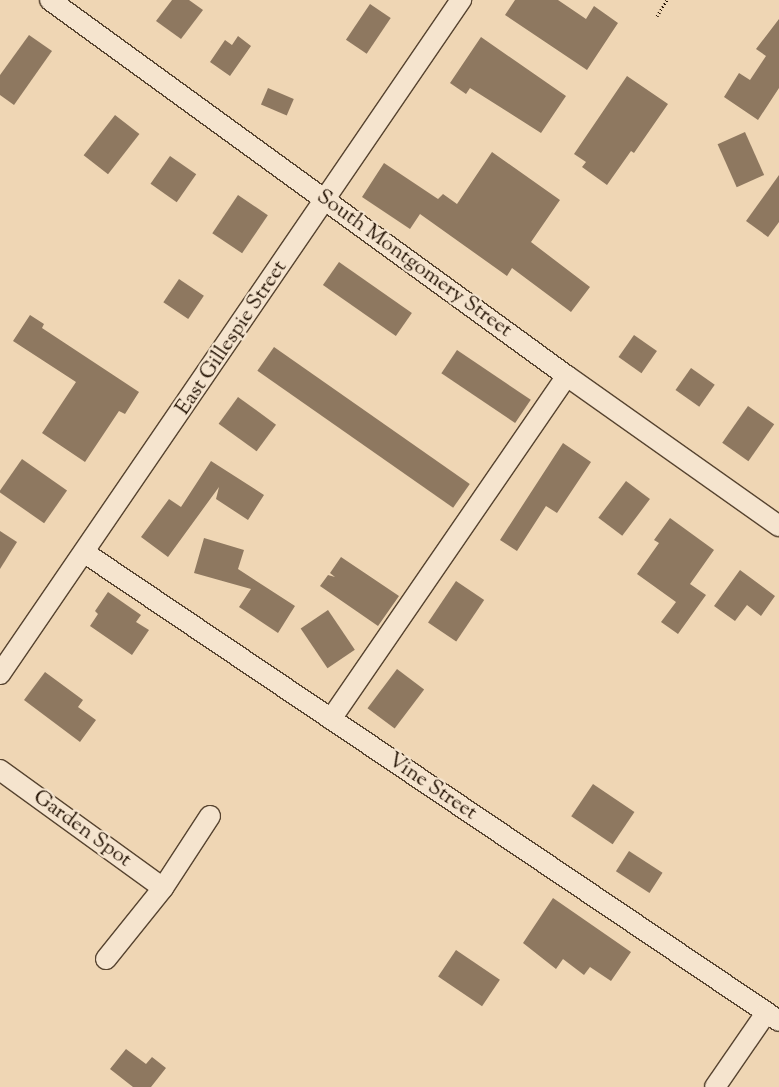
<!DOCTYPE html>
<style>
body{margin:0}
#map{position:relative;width:779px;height:1087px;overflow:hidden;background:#efd6b4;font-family:"Sorts Mill Goudy",serif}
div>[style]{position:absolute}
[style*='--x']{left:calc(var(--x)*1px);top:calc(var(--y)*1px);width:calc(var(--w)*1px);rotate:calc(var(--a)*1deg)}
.building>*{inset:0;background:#8e7860;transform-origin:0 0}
.path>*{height:3px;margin-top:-1.5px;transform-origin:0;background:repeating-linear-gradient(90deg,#241304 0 1px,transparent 0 3.5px)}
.roads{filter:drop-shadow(1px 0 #574430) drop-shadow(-1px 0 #574430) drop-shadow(0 1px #574430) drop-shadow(0 -1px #574430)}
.minor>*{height:20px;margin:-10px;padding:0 10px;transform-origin:10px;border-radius:10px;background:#f5e4ce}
span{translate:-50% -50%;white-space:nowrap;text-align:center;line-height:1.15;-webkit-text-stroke:4.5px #f5e4ce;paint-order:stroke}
.street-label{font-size:21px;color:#241304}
</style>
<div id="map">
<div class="building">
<div style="clip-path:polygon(172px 0,189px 0,203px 10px,181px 39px,156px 21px)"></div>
<div style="clip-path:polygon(515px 0,558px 0,586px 19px,594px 6px,618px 23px,587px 70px,505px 15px)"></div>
<div style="left:370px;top:4px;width:25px;height:43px;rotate:34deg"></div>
<div style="clip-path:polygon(779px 19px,779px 88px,758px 120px,724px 97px,739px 73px,750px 80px,766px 56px,756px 49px)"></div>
<div style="clip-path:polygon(29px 35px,52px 51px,14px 105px,0 95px,0 75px)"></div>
<div style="clip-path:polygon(238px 36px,251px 46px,230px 76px,210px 62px,225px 40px,232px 45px)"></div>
<div style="clip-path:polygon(481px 37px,566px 96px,541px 133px,470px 88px,466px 94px,450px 83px)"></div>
<div style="clip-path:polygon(627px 76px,668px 104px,634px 153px,631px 151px,607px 185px,582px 167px,586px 162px,574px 154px)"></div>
<div style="left:268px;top:88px;width:28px;height:18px;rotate:23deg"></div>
<div style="left:115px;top:115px;width:31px;height:51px;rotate:38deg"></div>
<div style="left:745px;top:132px;width:47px;height:30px;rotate:66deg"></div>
<div style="clip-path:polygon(492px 152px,560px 200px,531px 242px,590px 287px,571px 312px,512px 268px,507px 276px,420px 214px,410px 229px,362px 197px,384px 163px,438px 199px,443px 194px,457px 204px)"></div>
<div style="left:170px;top:156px;width:32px;height:34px;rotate:35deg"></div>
<div style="clip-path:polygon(779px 175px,779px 222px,768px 237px,746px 221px)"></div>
<div style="left:238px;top:195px;width:36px;height:46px;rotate:34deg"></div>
<div style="left:339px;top:262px;width:89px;height:28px;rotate:35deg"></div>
<div style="left:179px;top:279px;width:30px;height:28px;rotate:34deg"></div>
<div style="clip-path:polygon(30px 315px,44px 324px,42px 328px,139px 392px,125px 414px,119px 411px,85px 462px,42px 433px,76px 382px,13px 341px)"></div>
<div style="left:634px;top:335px;width:28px;height:27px;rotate:35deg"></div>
<div style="left:274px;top:347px;width:239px;height:29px;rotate:35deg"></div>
<div style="left:457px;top:350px;width:89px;height:28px;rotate:34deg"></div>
<div style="left:691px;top:368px;width:29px;height:27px;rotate:35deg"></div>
<div style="left:238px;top:397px;width:47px;height:33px;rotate:36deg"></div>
<div style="left:748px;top:406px;width:32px;height:45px;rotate:35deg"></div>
<div style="clip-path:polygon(563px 443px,591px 462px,557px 513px,546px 506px,517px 551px,500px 540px)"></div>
<div style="left:22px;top:459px;width:55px;height:40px;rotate:35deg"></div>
<div style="clip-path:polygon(211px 461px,264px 495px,248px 520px,216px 499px,219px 487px,168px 557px,141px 537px,169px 499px,181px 507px)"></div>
<div style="left:626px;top:481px;width:30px;height:46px;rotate:37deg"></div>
<div style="clip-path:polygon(670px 518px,714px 550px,690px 584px,706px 595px,678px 634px,661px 622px,676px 602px,637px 574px,659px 543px,654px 540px)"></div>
<div style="clip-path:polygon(0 531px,17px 542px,0 569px)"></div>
<div style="clip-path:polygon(204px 538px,244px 550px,238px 569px,295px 606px,278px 633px,239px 607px,251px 589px,194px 573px)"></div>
<div style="clip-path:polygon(341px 557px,399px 596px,378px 626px,320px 586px,328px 575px,335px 577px,330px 573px)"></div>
<div style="clip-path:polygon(740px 570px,775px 596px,761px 616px,747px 605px,735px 621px,714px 606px)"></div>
<div style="left:456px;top:581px;width:34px;height:50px;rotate:34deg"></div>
<div style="clip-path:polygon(108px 592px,141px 615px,136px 622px,149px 630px,132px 655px,90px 626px,98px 614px,95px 611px)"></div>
<div style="left:328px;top:610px;width:48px;height:33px;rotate:56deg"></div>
<div style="left:397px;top:669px;width:34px;height:49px;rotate:37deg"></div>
<div style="clip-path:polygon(45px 672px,83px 700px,78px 707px,96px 720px,80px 742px,24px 700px)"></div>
<div style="left:593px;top:784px;width:50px;height:39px;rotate:34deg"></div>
<div style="left:629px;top:851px;width:40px;height:24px;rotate:33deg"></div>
<div style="clip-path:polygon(553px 898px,631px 952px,611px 981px,590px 967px,584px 975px,563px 959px,556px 969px,523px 943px)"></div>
<div style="left:456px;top:950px;width:53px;height:32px;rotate:34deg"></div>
<div style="clip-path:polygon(126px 1049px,146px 1064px,152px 1057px,166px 1068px,151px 1087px,133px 1087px,110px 1069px)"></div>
</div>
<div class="path">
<div style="--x:657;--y:16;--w:19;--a:-58"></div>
</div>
<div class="roads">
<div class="minor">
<div style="--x:50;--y:0;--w:639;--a:36.03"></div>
<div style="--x:567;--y:376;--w:260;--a:35.3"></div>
<div style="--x:85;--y:553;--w:837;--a:33.99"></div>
<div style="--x:0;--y:674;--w:817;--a:-55.63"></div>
<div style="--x:331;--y:719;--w:416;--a:-55.5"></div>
<div style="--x:0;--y:770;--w:201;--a:35.9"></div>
<div style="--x:106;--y:959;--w:91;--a:-51.2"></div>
<div style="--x:163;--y:888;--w:86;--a:-56.9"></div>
<div style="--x:715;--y:1087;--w:90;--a:-55.4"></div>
</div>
</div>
<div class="street-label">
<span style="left:414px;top:264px;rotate:36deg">South Montgomery Street</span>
<span style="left:232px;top:338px;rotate:-56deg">East Gillespie Street</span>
<span style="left:432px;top:787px;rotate:34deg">Vine Street</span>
<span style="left:82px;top:829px;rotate:36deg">Garden Spot</span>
</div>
</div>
